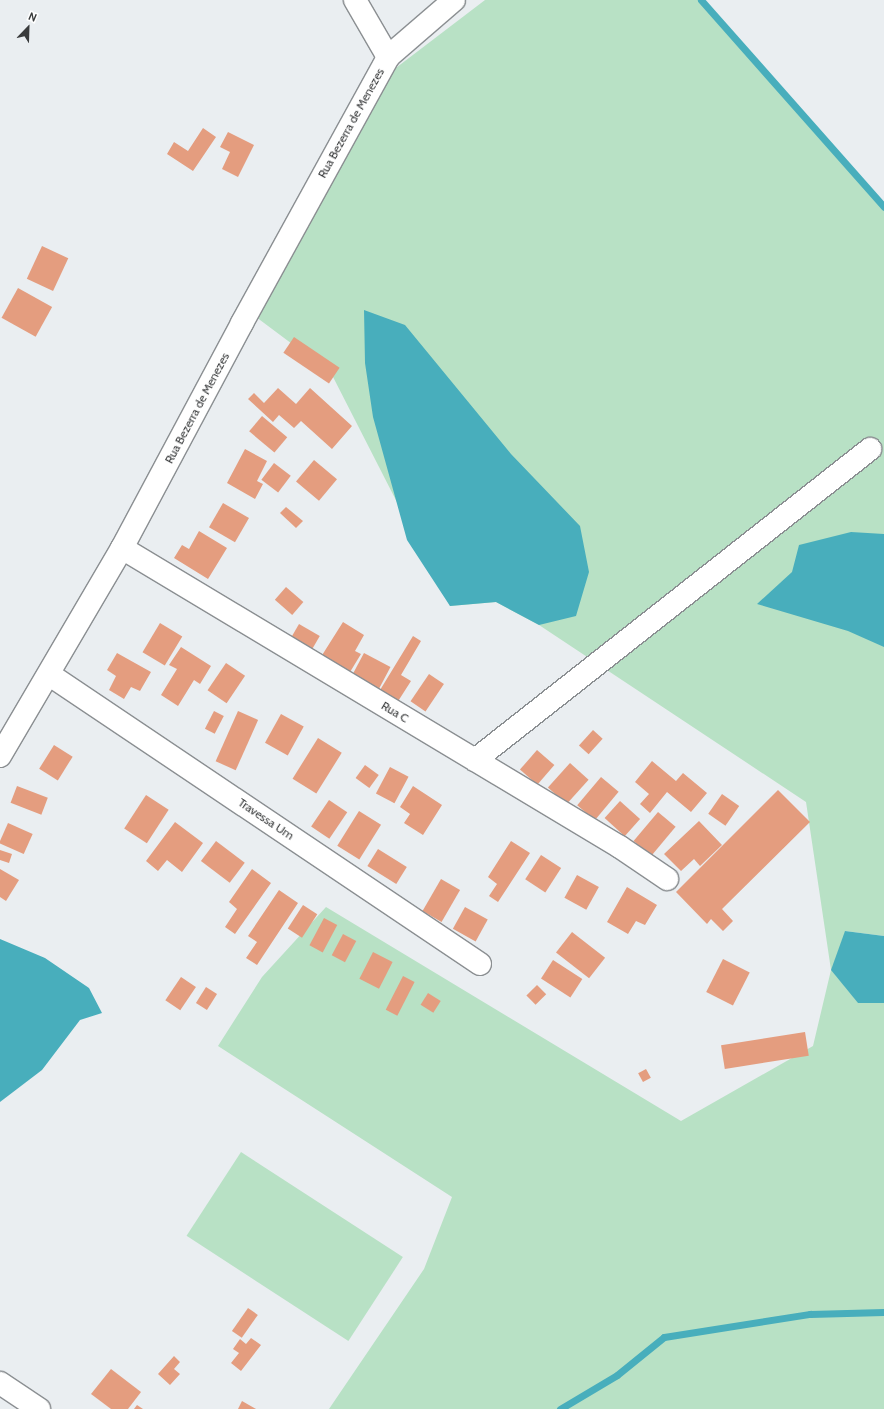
<!DOCTYPE html>
<style>
body{margin:0}
#map{position:relative;width:884px;height:1409px;overflow:hidden;background:#eaeef1;font-family:Cabin,sans-serif}
div>[style]{position:absolute}
[style*='--x']{left:calc(var(--x)*1px);top:calc(var(--y)*1px);width:calc(var(--w)*1px);rotate:calc(var(--a)*1deg)}
.green>*{inset:0;background:#b8e1c5;transform-origin:0 0}
.water>*{inset:0;background:#48aebc}
.stream>*{height:7px;margin:-3.5px;padding:0 3.5px;transform-origin:3.5px;border-radius:3.5px;background:#48aebc}
.building>*{inset:0;background:#e49d7f;transform-origin:0 0}
.roads{filter:drop-shadow(1px 0 #8b8f92) drop-shadow(-1px 0 #8b8f92) drop-shadow(0 1px #8b8f92) drop-shadow(0 -1px #8b8f92)}
.minor>*{height:22px;margin:-11px;padding:0 11px;transform-origin:11px;border-radius:11px;background:#fff}
span{translate:-50% -50%;white-space:nowrap;text-align:center;line-height:1.15;-webkit-text-stroke:3px #fff;paint-order:stroke}
.street-label{font-size:12px;color:#393b3c}
.north{position:absolute;left:8px;top:8px;width:40px;height:40px;-webkit-text-stroke:3px #fff;paint-order:stroke;rotate:23deg;font-size:11px;font-weight:700;line-height:16px;text-align:center;color:#393b3c}
.north::after{content:'';display:block;margin:auto;width:14px;height:18px;background:#393b3c;clip-path:polygon(50% 0,100% 100%,50% 72%,0 100%)}
</style>
<div id="map">
<div class="green">
<div style="clip-path:polygon(485px 0,701px 0,884px 207px,884px 936px,845px 931px,858px 1003px,884px 1003px,884px 1409px,329px 1409px,424px 1269px,452px 1197px,218px 1046px,262px 977px,326px 907px,681px 1121px,813px 1046px,831px 970px,806px 802px,539px 625px,496px 602px,450px 606px,331px 373px,256px 317px,384px 77px)"></div>
<div style="left:241px;top:1152px;width:193px;height:100px;rotate:33deg"></div>
</div>
<div class="water">
<div style="clip-path:polygon(364px 310px,405px 325px,511px 454px,580px 526px,589px 572px,576px 616px,539px 625px,496px 602px,450px 606px,407px 540px,373px 417px,365px 363px)"></div>
<div style="clip-path:polygon(851px 532px,884px 534px,884px 647px,848px 631px,757px 604px,792px 572px,799px 545px)"></div>
<div style="clip-path:polygon(845px 931px,884px 936px,884px 1003px,858px 1003px,831px 970px)"></div>
<div style="clip-path:polygon(0 939px,45px 958px,89px 988px,102px 1013px,80px 1020px,42px 1070px,0 1102px)"></div>
</div>
<div class="stream">
<div style="--x:701;--y:0;--w:276;--a:48.5"></div>
<div style="--x:560;--y:1409;--w:66;--a:-30.8"></div>
<div style="--x:617;--y:1375;--w:60;--a:-39"></div>
<div style="--x:664;--y:1337;--w:148;--a:-9"></div>
<div style="--x:810;--y:1314;--w:74;--a:-1.5"></div>
</div>
<div class="building">
<div style="clip-path:polygon(203px 128px,216px 137px,193px 171px,167px 154px,174px 142px,188px 151px)"></div>
<div style="clip-path:polygon(228px 132px,254px 145px,238px 177px,222px 169px,230px 152px,220px 147px)"></div>
<div style="left:42px;top:246px;width:29px;height:36px;rotate:25deg"></div>
<div style="left:18px;top:288px;width:39px;height:34px;rotate:29deg"></div>
<div style="left:294px;top:337px;width:55px;height:19px;rotate:34deg"></div>
<div style="clip-path:polygon(278px 388px,296px 404px,310px 388px,352px 426px,332px 449px,301px 421px,294px 428px,279px 415px,273px 422px,248px 399px,254px 393px,264px 403px)"></div>
<div style="left:262px;top:416px;width:33px;height:20px;rotate:40deg"></div>
<div style="clip-path:polygon(245px 449px,267px 461px,257px 481px,263px 484px,255px 499px,227px 483px)"></div>
<div style="left:314px;top:460px;width:30px;height:28px;rotate:40deg"></div>
<div style="left:274px;top:463px;width:21px;height:21px;rotate:37deg"></div>
<div style="left:223px;top:503px;width:30px;height:28px;rotate:30deg"></div>
<div style="clip-path:polygon(286px 507px,303px 521px,296px 528px,280px 513px)"></div>
<div style="clip-path:polygon(199px 531px,227px 548px,208px 579px,174px 558px,182px 545px,189px 549px)"></div>
<div style="left:286px;top:587px;width:23px;height:17px;rotate:41deg"></div>
<div style="clip-path:polygon(343px 622px,364px 635px,355px 651px,361px 654px,347px 677px,319px 660px)"></div>
<div style="left:160px;top:623px;width:26px;height:34px;rotate:31deg"></div>
<div style="left:299px;top:624px;width:24px;height:20px;rotate:30deg"></div>
<div style="clip-path:polygon(413px 636px,421px 641px,401px 675px,411px 681px,395px 706px,377px 695px)"></div>
<div style="clip-path:polygon(181px 647px,211px 666px,200px 684px,194px 680px,178px 706px,161px 695px,177px 669px,169px 665px)"></div>
<div style="clip-path:polygon(117px 653px,151px 672px,140px 691px,131px 687px,124px 699px,109px 690px,116px 676px,107px 670px)"></div>
<div style="left:364px;top:653px;width:30px;height:25px;rotate:28deg"></div>
<div style="left:226px;top:663px;width:23px;height:33px;rotate:34deg"></div>
<div style="left:429px;top:674px;width:18px;height:33px;rotate:34deg"></div>
<div style="left:214px;top:711px;width:11px;height:20px;rotate:27deg"></div>
<div style="left:238px;top:711px;width:22px;height:55px;rotate:24deg"></div>
<div style="left:281px;top:714px;width:26px;height:33px;rotate:29deg"></div>
<div style="left:593px;top:730px;width:13px;height:21px;rotate:42deg"></div>
<div style="left:318px;top:738px;width:28px;height:48px;rotate:32deg"></div>
<div style="left:54px;top:745px;width:22px;height:28px;rotate:32deg"></div>
<div style="left:537px;top:750px;width:23px;height:26px;rotate:41deg"></div>
<div style="clip-path:polygon(652px 761px,676px 781px,683px 773px,707px 793px,691px 812px,667px 792px,650px 813px,640px 804px,649px 794px,635px 782px)"></div>
<div style="left:570px;top:763px;width:25px;height:33px;rotate:42deg"></div>
<div style="left:365px;top:765px;width:17px;height:16px;rotate:36deg"></div>
<div style="left:390px;top:767px;width:21px;height:30px;rotate:28deg"></div>
<div style="left:601px;top:777px;width:23px;height:37px;rotate:40deg"></div>
<div style="left:17px;top:786px;width:33px;height:18px;rotate:21deg"></div>
<div style="clip-path:polygon(413px 786px,442px 805px,423px 835px,404px 823px,410px 814px,400px 807px)"></div>
<div style="clip-path:polygon(778px 790px,810px 822px,722px 909px,733px 921px,723px 931px,711px 919px,707px 924px,676px 892px)"></div>
<div style="left:722px;top:794px;width:21px;height:24px;rotate:35deg"></div>
<div style="left:146px;top:795px;width:27px;height:40px;rotate:33deg"></div>
<div style="left:329px;top:800px;width:22px;height:32px;rotate:34deg"></div>
<div style="left:620px;top:801px;width:27px;height:23px;rotate:42deg"></div>
<div style="left:359px;top:811px;width:26px;height:41px;rotate:32deg"></div>
<div style="left:658px;top:812px;width:23px;height:38px;rotate:40deg"></div>
<div style="clip-path:polygon(699px 821px,722px 845px,700px 866px,694px 859px,681px 871px,664px 854px)"></div>
<div style="clip-path:polygon(175px 822px,203px 843px,182px 872px,167px 860px,158px 871px,146px 861px)"></div>
<div style="left:8px;top:823px;width:27px;height:22px;rotate:24deg"></div>
<div style="left:216px;top:841px;width:36px;height:25px;rotate:37deg"></div>
<div style="clip-path:polygon(511px 841px,530px 853px,498px 902px,489px 896px,497px 884px,488px 877px)"></div>
<div style="left:378px;top:849px;width:34px;height:20px;rotate:32deg"></div>
<div style="clip-path:polygon(0 850px,12px 854px,9px 863px,0 860px)"></div>
<div style="left:541px;top:855px;width:24px;height:29px;rotate:33deg"></div>
<div style="clip-path:polygon(0 869px,19px 880px,6px 901px,0 897px)"></div>
<div style="clip-path:polygon(252px 869px,271px 883px,235px 934px,225px 927px,237px 909px,229px 902px)"></div>
<div style="left:577px;top:875px;width:25px;height:26px;rotate:29deg"></div>
<div style="left:441px;top:879px;width:22px;height:37px;rotate:30deg"></div>
<div style="clip-path:polygon(627px 887px,657px 905px,645px 925px,636px 921px,628px 934px,607px 922px)"></div>
<div style="clip-path:polygon(279px 890px,298px 903px,257px 965px,246px 958px,257px 942px,248px 936px)"></div>
<div style="left:303px;top:905px;width:17px;height:28px;rotate:33deg"></div>
<div style="left:465px;top:907px;width:26px;height:25px;rotate:29deg"></div>
<div style="left:324px;top:918px;width:15px;height:31px;rotate:28deg"></div>
<div style="left:572px;top:932px;width:42px;height:26px;rotate:38deg"></div>
<div style="left:343px;top:934px;width:15px;height:24px;rotate:28deg"></div>
<div style="left:373px;top:952px;width:22px;height:30px;rotate:27deg"></div>
<div style="left:723px;top:959px;width:30px;height:37px;rotate:27deg"></div>
<div style="left:553px;top:960px;width:35px;height:22px;rotate:33deg"></div>
<div style="left:403px;top:976px;width:13px;height:38px;rotate:27deg"></div>
<div style="left:181px;top:977px;width:18px;height:28px;rotate:34deg"></div>
<div style="left:537px;top:985px;width:13px;height:15px;rotate:45deg"></div>
<div style="left:206px;top:987px;width:13px;height:19px;rotate:32deg"></div>
<div style="left:428px;top:993px;width:15px;height:14px;rotate:32deg"></div>
<div style="left:805px;top:1032px;width:24px;height:85px;rotate:81deg"></div>
<div style="left:646px;top:1069px;width:10px;height:9px;rotate:61deg"></div>
<div style="left:248px;top:1308px;width:12px;height:28px;rotate:35deg"></div>
<div style="clip-path:polygon(251px 1338px,261px 1345px,241px 1371px,231px 1363px,239px 1353px,233px 1349px,240px 1339px,246px 1344px)"></div>
<div style="clip-path:polygon(174px 1356px,180px 1362px,174px 1369px,180px 1374px,170px 1385px,158px 1374px)"></div>
<div style="clip-path:polygon(111px 1369px,141px 1392px,128px 1409px,111px 1409px,91px 1394px)"></div>
<div style="clip-path:polygon(242px 1401px,256px 1409px,238px 1409px)"></div>
<div style="clip-path:polygon(137px 1405px,143px 1409px,134px 1409px)"></div>
</div>
<div class="roads">
<div class="minor">
<div style="--x:355;--y:0;--w:66;--a:59.9"></div>
<div style="--x:122;--y:548;--w:581;--a:30.98"></div>
<div style="--x:620;--y:847;--w:57;--a:34.2"></div>
<div style="--x:50;--y:675;--w:518;--a:33.9"></div>
<div style="--x:0;--y:756;--w:241;--a:-59.6"></div>
<div style="--x:122;--y:548;--w:255;--a:-61.9"></div>
<div style="--x:242;--y:323;--w:303;--a:-61.2"></div>
<div style="--x:388;--y:57;--w:87;--a:-40.8"></div>
<div style="--x:475;--y:760;--w:503;--a:-38.21"></div>
<div style="--x:0;--y:1383;--w:47;--a:33.7"></div>
</div>
</div>
<div class="street-label">
<span style="left:351px;top:123px;rotate:-61deg">Rua Bezerra de Menezes</span>
<span style="left:197px;top:408px;rotate:-62deg">Rua Bezerra de Menezes</span>
<span style="left:395px;top:712px;rotate:31deg">Rua C</span>
<span style="left:266px;top:819px;rotate:34deg">Travessa Um</span>
</div>
<div class="north">N</div>
</div>
